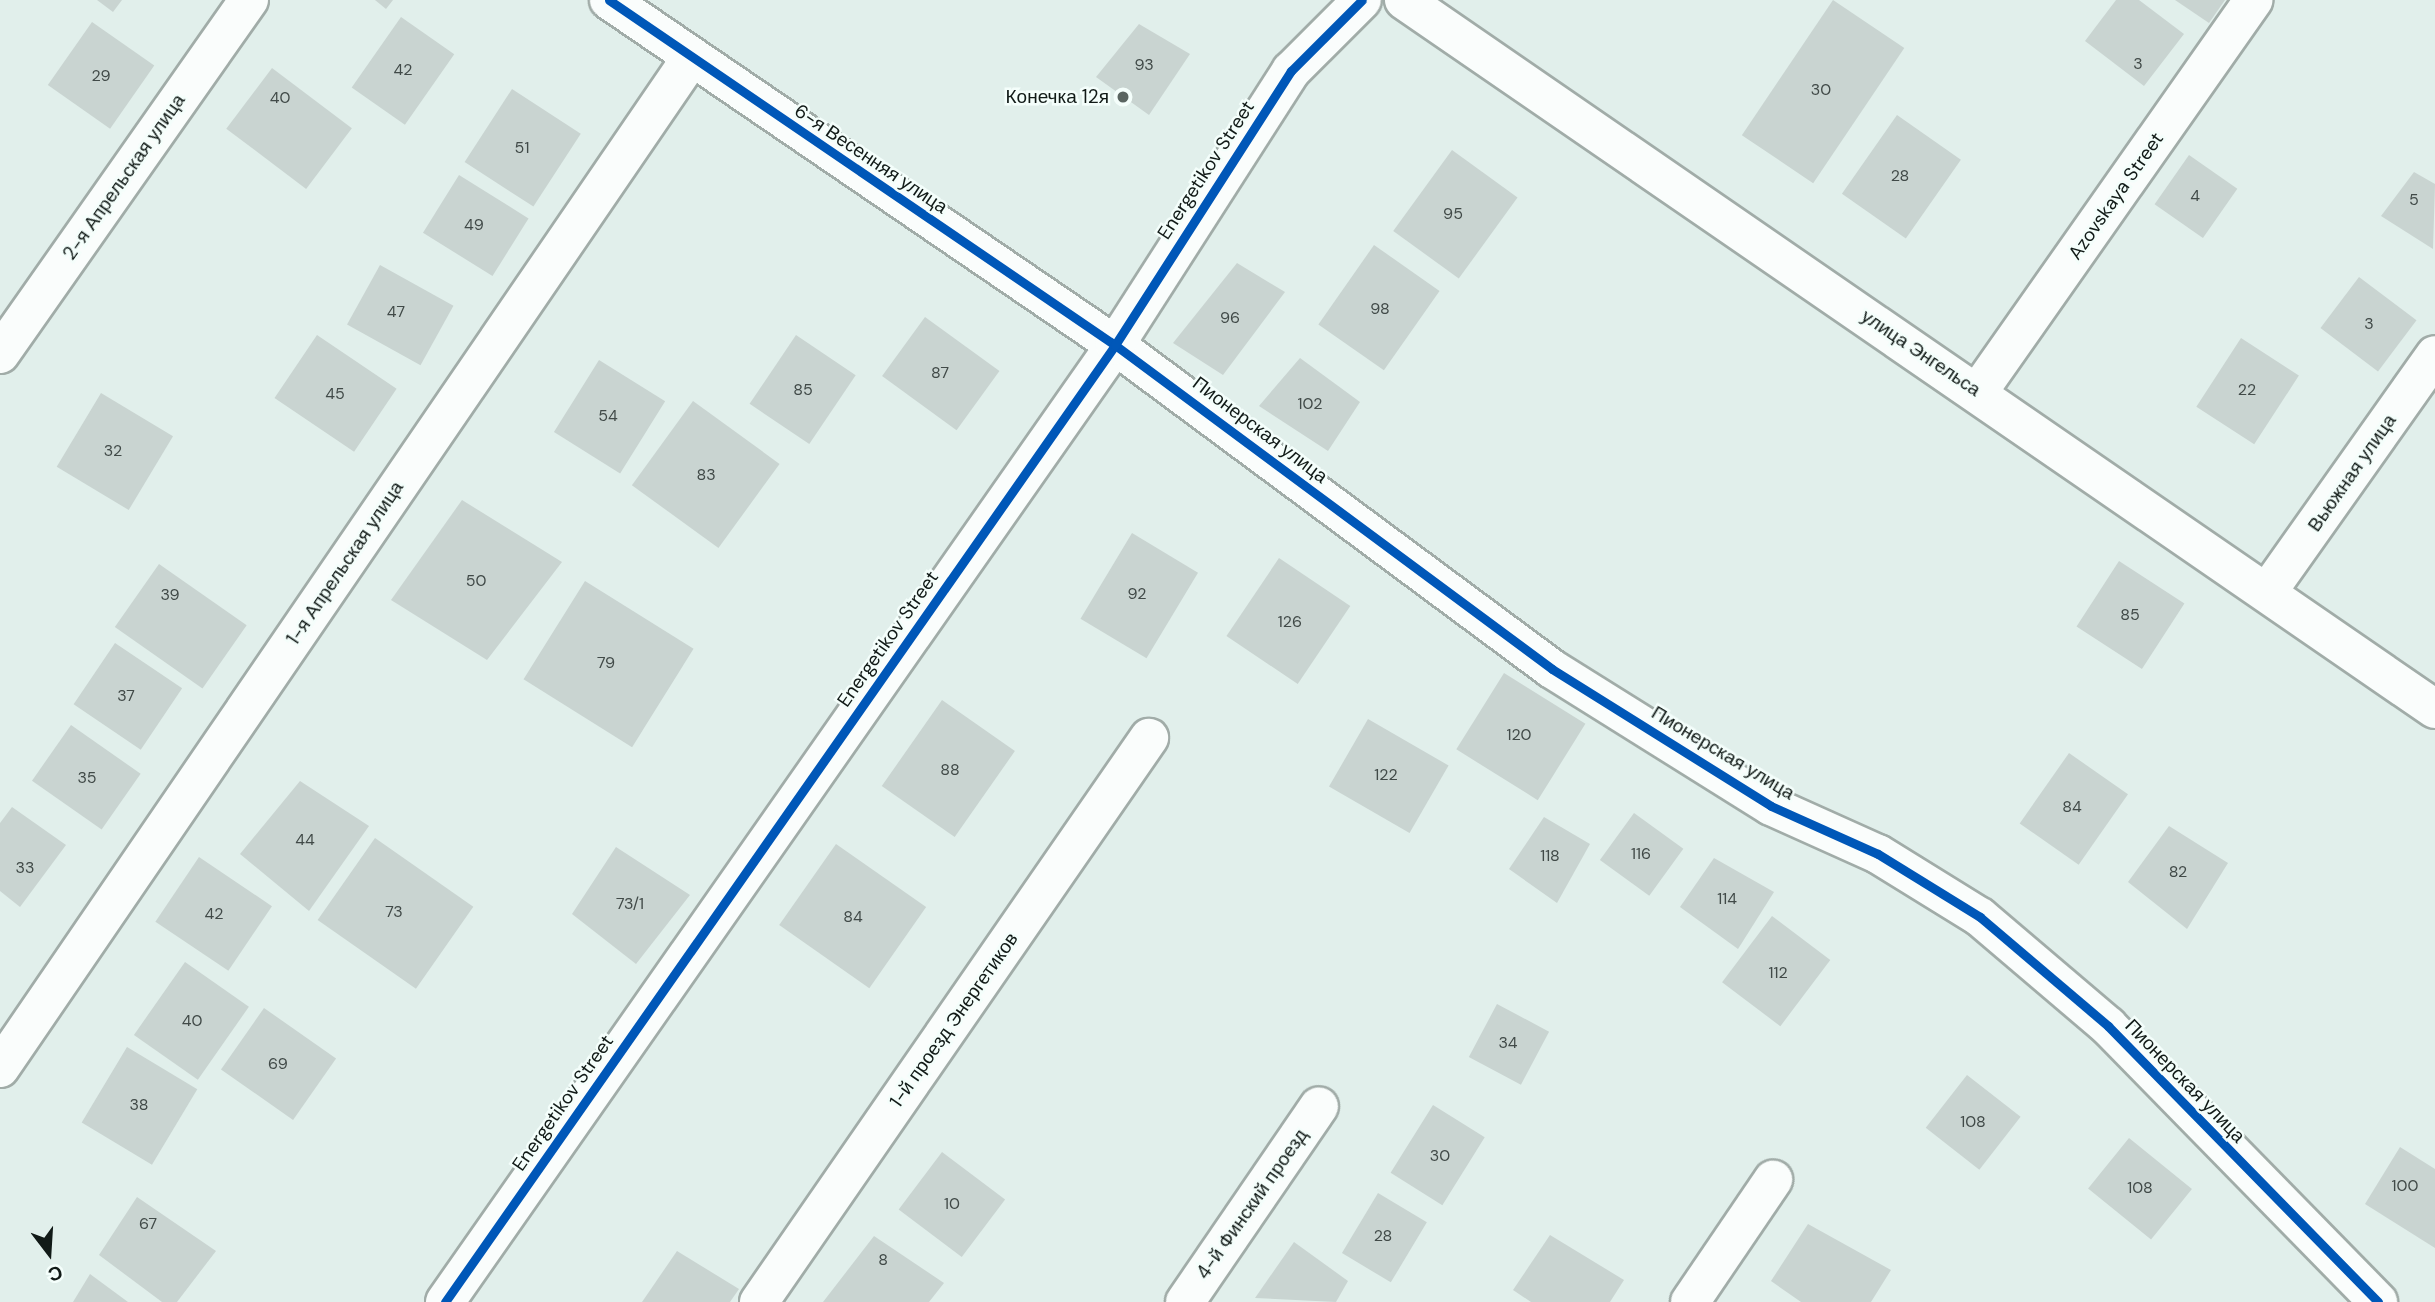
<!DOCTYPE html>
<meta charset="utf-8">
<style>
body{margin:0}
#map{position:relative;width:2435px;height:1302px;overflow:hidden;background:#e1efeb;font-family:"DM Sans",sans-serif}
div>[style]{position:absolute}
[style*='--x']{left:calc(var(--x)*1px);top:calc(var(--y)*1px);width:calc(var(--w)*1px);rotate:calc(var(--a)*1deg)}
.building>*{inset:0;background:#c9d4d1;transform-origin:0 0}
.roads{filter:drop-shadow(2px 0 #a1aca8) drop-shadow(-2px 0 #a1aca8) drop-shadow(0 2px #a1aca8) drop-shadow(0 -2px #a1aca8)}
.street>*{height:38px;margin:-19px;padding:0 19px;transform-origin:19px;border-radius:19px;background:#fafdfc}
.cycleway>*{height:9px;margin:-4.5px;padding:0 4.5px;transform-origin:4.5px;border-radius:4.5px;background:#0057b8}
.dots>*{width:19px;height:19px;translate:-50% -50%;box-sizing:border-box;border:4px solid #f4fefb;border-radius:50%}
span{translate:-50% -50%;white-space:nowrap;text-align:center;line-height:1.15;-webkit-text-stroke:5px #f4fefb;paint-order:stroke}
.number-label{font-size:16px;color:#414a48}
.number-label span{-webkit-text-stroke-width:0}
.poi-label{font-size:19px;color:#111a17}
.right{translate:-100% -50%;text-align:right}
.street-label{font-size:19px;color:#111a17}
.north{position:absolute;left:14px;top:1218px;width:70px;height:70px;-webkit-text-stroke:5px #f4fefb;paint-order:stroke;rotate:163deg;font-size:19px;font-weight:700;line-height:28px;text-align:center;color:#111a17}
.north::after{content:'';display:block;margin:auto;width:24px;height:32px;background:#111a17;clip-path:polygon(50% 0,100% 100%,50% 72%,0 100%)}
</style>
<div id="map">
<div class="building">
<div style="clip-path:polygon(97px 0,122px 0,113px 12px)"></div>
<div style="clip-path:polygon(375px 0,393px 0,386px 9px)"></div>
<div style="left:1833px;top:0;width:86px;height:163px;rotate:34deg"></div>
<div style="clip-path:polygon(2116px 0,2139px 0,2184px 34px,2144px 86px,2085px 41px)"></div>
<div style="clip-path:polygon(2175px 0,2225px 0,2209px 23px)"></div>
<div style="left:401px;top:17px;width:65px;height:86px;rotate:35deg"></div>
<div style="left:92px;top:22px;width:76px;height:77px;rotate:35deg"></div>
<div style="clip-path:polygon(1139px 24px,1190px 54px,1149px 115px,1096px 77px)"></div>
<div style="left:272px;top:68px;width:100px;height:76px;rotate:37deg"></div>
<div style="left:512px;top:89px;width:82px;height:87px;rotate:33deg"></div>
<div style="left:1897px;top:115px;width:78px;height:96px;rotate:35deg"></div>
<div style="left:1452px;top:150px;width:81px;height:100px;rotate:36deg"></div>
<div style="left:2189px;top:155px;width:59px;height:60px;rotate:35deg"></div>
<div style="clip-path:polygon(2414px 172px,2435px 184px,2433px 249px,2381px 216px)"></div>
<div style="left:459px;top:175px;width:82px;height:68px;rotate:32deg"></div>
<div style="left:1374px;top:245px;width:80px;height:97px;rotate:35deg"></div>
<div style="clip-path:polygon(1237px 263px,1285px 292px,1223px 375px,1173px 343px)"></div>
<div style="left:380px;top:265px;width:84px;height:68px;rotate:29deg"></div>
<div style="left:2359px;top:277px;width:72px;height:64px;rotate:37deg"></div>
<div style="left:925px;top:317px;width:92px;height:73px;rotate:36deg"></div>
<div style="left:317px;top:335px;width:96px;height:76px;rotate:34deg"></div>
<div style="left:796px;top:335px;width:72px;height:83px;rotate:34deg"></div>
<div style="left:2241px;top:338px;width:69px;height:82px;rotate:33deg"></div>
<div style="clip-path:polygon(1300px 358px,1360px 402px,1328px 451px,1259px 406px)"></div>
<div style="left:599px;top:360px;width:78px;height:85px;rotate:32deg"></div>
<div style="left:101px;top:393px;width:84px;height:86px;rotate:31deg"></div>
<div style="left:693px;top:401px;width:107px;height:104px;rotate:36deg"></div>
<div style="clip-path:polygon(462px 500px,562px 562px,487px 660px,391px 600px)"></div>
<div style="left:1132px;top:533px;width:77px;height:100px;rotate:31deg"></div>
<div style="left:1279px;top:558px;width:86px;height:94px;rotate:34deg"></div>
<div style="left:2119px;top:561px;width:78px;height:78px;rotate:33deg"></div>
<div style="left:159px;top:564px;width:107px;height:77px;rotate:35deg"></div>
<div style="left:585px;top:581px;width:128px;height:116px;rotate:32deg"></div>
<div style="left:115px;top:643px;width:81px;height:74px;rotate:34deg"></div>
<div style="left:1504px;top:673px;width:96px;height:90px;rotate:32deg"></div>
<div style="left:942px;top:700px;width:89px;height:105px;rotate:35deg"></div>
<div style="left:1368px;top:719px;width:93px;height:78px;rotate:30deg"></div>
<div style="left:71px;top:725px;width:85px;height:68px;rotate:35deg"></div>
<div style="left:2069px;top:753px;width:72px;height:86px;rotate:35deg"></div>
<div style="clip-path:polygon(300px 781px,369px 826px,309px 911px,240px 854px)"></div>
<div style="clip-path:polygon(12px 807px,66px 845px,20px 907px,0 891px,0 823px)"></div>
<div style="left:1634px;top:813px;width:61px;height:58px;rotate:36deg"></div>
<div style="clip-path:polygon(1544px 817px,1590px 844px,1557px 903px,1509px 869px)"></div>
<div style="clip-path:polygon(2169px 826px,2228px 863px,2187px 929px,2128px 882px)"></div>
<div style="left:375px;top:838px;width:120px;height:100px;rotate:35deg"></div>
<div style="left:836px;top:844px;width:110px;height:99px;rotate:35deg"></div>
<div style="clip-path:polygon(616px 847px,690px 895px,636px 964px,572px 914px)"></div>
<div style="left:199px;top:857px;width:88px;height:78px;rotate:34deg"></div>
<div style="clip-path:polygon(1714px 858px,1774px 892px,1738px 949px,1680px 907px)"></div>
<div style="left:1772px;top:916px;width:73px;height:83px;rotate:37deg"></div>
<div style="left:185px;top:962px;width:78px;height:89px;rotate:35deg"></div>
<div style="left:1497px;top:1004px;width:59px;height:60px;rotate:28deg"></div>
<div style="left:264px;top:1008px;width:88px;height:75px;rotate:35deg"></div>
<div style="left:127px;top:1047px;width:82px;height:88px;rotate:31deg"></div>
<div style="left:1967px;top:1075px;width:68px;height:67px;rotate:38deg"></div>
<div style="left:1433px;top:1105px;width:61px;height:80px;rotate:32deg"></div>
<div style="left:2129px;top:1138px;width:81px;height:65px;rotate:39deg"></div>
<div style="clip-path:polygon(2400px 1147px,2435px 1169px,2435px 1248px,2365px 1204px)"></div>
<div style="left:942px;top:1152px;width:79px;height:72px;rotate:37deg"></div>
<div style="left:1378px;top:1193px;width:57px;height:70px;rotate:31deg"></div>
<div style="clip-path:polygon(137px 1197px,216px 1251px,177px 1302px,162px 1302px,99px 1255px)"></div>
<div style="clip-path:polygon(1808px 1224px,1891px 1270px,1871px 1302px,1801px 1302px,1771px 1281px)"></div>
<div style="clip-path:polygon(1550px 1235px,1624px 1280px,1610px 1302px,1531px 1302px,1513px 1290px)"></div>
<div style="clip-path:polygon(874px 1236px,944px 1283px,929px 1302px,823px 1302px)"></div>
<div style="clip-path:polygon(1294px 1242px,1348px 1281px,1336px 1302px,1255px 1298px)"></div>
<div style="clip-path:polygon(677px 1251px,739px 1289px,730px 1302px,642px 1302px)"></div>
<div style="clip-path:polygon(90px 1274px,128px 1302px,73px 1302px)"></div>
</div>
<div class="roads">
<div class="street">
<div style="--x:609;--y:0;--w:612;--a:34.29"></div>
<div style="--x:1115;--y:345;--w:544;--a:36.55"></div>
<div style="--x:1552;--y:669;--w:258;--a:32"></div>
<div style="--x:1771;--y:806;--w:117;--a:24.2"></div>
<div style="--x:1878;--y:854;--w:120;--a:31.7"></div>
<div style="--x:1980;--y:917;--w:168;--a:40.4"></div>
<div style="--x:2108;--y:1026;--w:386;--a:45.6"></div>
<div style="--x:1404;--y:0;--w:1251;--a:34.52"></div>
<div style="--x:0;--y:354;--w:433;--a:-54.9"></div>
<div style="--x:1978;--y:392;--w:479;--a:-54.9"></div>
<div style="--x:2268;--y:591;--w:289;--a:-54.7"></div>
<div style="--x:0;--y:1068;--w:1224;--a:-55.62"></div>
<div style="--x:445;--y:1302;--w:1168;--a:-55"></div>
<div style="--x:1115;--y:345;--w:326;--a:-57.3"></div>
<div style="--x:1291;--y:71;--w:100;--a:-45"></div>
<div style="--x:759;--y:1302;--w:686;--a:-55.34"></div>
<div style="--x:1185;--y:1302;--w:237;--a:-55.6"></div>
<div style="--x:1690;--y:1302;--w:148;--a:-55.8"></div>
</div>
</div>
<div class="cycleway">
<div style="--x:609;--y:0;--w:612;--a:34.29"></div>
<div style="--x:1115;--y:345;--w:544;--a:36.55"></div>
<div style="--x:1552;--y:669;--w:258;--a:32"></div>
<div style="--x:1771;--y:806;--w:117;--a:24.2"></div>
<div style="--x:1878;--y:854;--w:120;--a:31.7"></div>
<div style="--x:1980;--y:917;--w:168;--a:40.4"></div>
<div style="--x:2108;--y:1026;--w:386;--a:45.6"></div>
<div style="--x:445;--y:1302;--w:1168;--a:-55"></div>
<div style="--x:1115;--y:345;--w:326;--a:-57.3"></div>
<div style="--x:1291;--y:71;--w:100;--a:-45"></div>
</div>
<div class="dots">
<div style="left:1123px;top:97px;background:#5a6561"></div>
</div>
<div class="number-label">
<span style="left:2138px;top:64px">3</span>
<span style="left:1144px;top:65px">93</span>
<span style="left:403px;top:70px">42</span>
<span style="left:101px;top:76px">29</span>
<span style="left:1821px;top:90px">30</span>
<span style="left:280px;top:98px">40</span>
<span style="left:522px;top:148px">51</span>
<span style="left:1900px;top:176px">28</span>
<span style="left:2195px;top:196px">4</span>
<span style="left:2414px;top:200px">5</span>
<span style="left:1453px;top:214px">95</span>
<span style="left:474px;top:225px">49</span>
<span style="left:1380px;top:309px">98</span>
<span style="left:396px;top:312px">47</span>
<span style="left:1230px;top:318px">96</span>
<span style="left:2369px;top:324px">3</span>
<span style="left:940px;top:373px">87</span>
<span style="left:803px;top:390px">85</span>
<span style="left:2247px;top:390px">22</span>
<span style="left:335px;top:394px">45</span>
<span style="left:1310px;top:404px">102</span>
<span style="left:608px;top:416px">54</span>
<span style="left:113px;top:451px">32</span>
<span style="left:706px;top:475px">83</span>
<span style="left:476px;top:581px">50</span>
<span style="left:1137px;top:594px">92</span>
<span style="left:170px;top:595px">39</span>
<span style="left:2130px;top:615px">85</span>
<span style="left:1290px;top:622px">126</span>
<span style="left:606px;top:663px">79</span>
<span style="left:126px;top:696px">37</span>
<span style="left:1519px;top:735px">120</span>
<span style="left:950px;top:770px">88</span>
<span style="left:1386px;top:775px">122</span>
<span style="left:87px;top:778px">35</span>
<span style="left:2072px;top:807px">84</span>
<span style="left:305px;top:840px">44</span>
<span style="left:1641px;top:854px">116</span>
<span style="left:1550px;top:856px">118</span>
<span style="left:25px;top:868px">33</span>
<span style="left:2178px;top:872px">82</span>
<span style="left:1727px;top:899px">114</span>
<span style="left:630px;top:904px">73/1</span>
<span style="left:394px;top:912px">73</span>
<span style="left:214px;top:914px">42</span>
<span style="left:853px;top:917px">84</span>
<span style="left:1778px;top:973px">112</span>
<span style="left:192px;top:1021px">40</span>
<span style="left:1508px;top:1043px">34</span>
<span style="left:278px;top:1064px">69</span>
<span style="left:139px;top:1105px">38</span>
<span style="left:1973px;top:1122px">108</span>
<span style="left:1440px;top:1156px">30</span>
<span style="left:2405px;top:1186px">100</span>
<span style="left:2140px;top:1188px">108</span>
<span style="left:952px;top:1204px">10</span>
<span style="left:148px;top:1224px">67</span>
<span style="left:1383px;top:1236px">28</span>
<span style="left:883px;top:1260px">8</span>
</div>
<div class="poi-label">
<span class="right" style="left:1109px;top:97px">Конечка 12я</span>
</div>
<div class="street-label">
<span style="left:871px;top:159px;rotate:34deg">6-я Весенняя улица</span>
<span style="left:1206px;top:170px;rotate:-57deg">Energetikov Street</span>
<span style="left:124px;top:177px;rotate:-55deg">2-я Апрельская улица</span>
<span style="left:2116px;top:196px;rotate:-55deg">Azovskaya Street</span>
<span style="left:1921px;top:353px;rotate:34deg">улица Энгельса</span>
<span style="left:1260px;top:430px;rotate:37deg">Пионерская улица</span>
<span style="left:2352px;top:473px;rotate:-55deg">Вьюжная улица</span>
<span style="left:345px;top:563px;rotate:-56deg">1-я Апрельская улица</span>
<span style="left:888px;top:639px;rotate:-55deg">Energetikov Street</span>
<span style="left:1723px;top:753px;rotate:31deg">Пионерская улица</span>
<span style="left:954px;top:1020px;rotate:-55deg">1-й проезд Энергетиков</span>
<span style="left:2185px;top:1081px;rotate:46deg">Пионерская улица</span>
<span style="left:563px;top:1103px;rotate:-55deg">Energetikov Street</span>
<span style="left:1252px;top:1204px;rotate:-55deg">4-й Финский проезд</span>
</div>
<div class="north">С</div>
</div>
